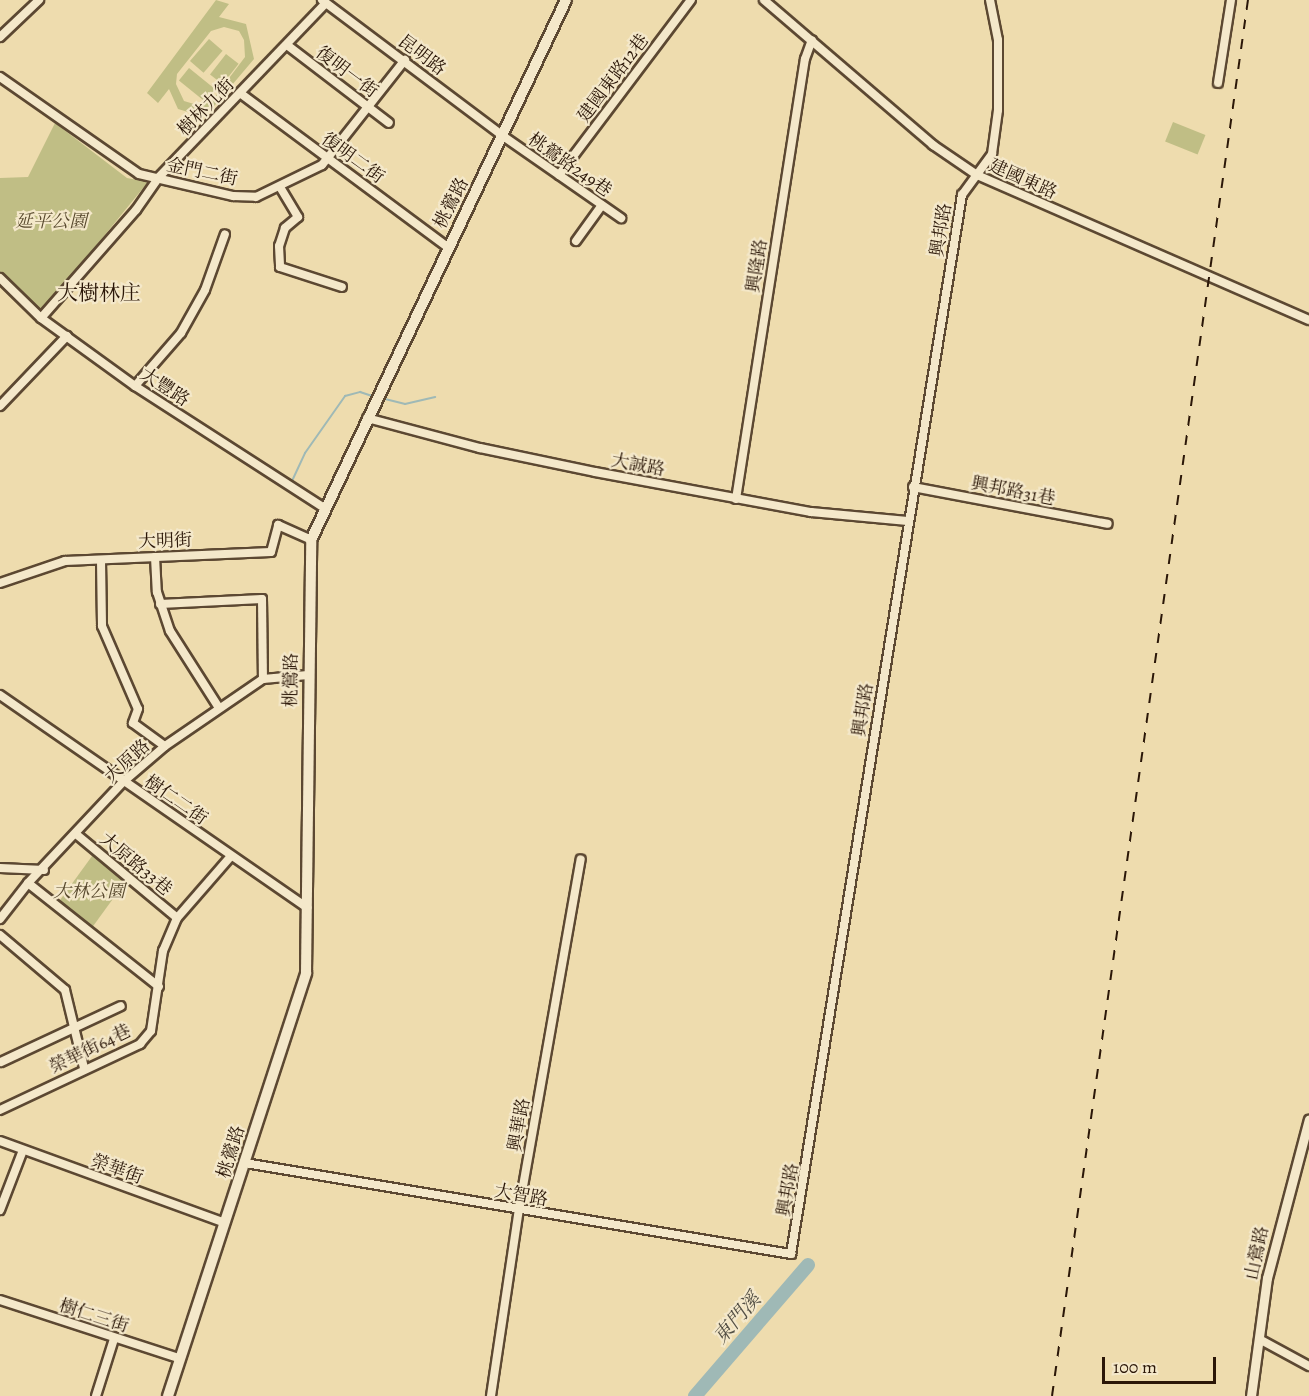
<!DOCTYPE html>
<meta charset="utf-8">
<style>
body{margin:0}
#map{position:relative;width:1309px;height:1396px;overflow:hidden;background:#eedcae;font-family:Alegreya,"Noto Serif TC",serif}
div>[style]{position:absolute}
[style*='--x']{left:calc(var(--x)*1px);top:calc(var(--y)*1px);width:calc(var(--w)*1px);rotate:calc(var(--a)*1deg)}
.green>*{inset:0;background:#c0be85;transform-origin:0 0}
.stream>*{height:2px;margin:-1px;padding:0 1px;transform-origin:1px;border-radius:1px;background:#9fb9b6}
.river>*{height:14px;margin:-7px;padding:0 7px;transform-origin:7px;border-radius:7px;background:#9fb9b6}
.roads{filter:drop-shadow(2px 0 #5c4832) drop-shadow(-2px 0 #5c4832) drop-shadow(0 2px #5c4832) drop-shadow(0 -2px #5c4832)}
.minor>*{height:8px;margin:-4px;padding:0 4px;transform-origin:4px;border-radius:4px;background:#f4e8ca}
.tertiary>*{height:9px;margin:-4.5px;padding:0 4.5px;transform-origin:4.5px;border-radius:4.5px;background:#f4e8ca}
.secondary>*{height:10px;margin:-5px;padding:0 5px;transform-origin:5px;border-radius:5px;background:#f4e8ca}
.rail>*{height:2px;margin-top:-1px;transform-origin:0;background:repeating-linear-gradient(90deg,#2b1708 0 10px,transparent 0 20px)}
span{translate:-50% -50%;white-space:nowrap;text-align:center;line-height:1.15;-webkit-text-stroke:4.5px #f4e8ca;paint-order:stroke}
.street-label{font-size:18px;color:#2b1708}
.park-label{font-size:18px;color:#58492e;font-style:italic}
.water-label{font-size:20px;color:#545045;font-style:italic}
.quarter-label{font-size:21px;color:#2b1708}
.scale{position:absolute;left:1102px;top:1357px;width:114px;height:27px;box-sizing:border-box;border:3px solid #2b1708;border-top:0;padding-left:8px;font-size:18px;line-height:21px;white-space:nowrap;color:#2b1708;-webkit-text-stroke:4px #f4e8ca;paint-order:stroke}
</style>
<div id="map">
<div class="green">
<div style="clip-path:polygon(evenodd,216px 0,229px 4px,219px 17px,246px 24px,254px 59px,210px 111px,198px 115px,178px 109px,169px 89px,158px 103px,147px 93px,216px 0,224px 27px,239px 31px,244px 40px,245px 57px,211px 102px,194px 104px,184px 101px,176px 84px,177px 74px,211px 31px,224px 27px)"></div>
<div style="left:209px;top:39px;width:18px;height:29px;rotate:41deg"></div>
<div style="left:226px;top:54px;width:16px;height:26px;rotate:38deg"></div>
<div style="left:189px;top:68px;width:35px;height:16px;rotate:39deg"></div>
<div style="left:1173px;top:122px;width:35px;height:21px;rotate:22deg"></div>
<div style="clip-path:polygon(55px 123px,127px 178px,148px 182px,42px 312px,0 277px,0 178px,28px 177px)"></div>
<div style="left:95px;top:852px;width:42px;height:64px;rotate:36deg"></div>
</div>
<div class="stream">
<div style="--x:381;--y:398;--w:25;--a:14"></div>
<div style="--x:405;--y:404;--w:31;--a:-13"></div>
<div style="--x:292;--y:481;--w:31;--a:-65"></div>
<div style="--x:305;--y:453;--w:70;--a:-54.9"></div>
<div style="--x:345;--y:396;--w:16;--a:-15"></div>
<div style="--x:360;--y:392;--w:16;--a:18"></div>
</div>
<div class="river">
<div style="--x:695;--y:1396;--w:173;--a:-49.2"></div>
</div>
<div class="roads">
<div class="minor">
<div style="--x:322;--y:0;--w:226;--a:36.9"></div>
<div style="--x:503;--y:136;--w:144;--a:34.8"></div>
<div style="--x:764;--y:0;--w:223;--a:40.6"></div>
<div style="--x:933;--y:145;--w:53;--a:34.3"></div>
<div style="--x:977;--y:175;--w:362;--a:23.6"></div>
<div style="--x:0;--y:37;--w:54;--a:-43.5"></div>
<div style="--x:287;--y:45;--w:128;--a:37.4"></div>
<div style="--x:0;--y:77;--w:169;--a:34.9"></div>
<div style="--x:139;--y:174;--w:97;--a:13.2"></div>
<div style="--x:233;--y:196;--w:23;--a:2"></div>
<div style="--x:256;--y:197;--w:73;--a:-25.9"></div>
<div style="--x:322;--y:165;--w:134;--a:-51.7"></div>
<div style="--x:1218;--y:83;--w:84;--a:-81.1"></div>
<div style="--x:240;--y:93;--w:258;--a:36.6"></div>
<div style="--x:559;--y:175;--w:219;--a:-53"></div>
<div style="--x:280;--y:187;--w:35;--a:59"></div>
<div style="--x:298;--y:217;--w:17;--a:140"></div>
<div style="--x:285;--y:228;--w:19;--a:108"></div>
<div style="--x:279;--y:246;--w:21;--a:87"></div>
<div style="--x:280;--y:267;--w:65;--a:17.9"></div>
<div style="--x:576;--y:241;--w:44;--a:-54.2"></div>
<div style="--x:0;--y:278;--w:57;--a:44.3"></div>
<div style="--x:41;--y:318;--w:116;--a:35.9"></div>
<div style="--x:135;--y:386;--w:225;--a:32.8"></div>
<div style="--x:41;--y:318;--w:144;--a:-48.7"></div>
<div style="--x:136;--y:210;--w:40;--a:-55.1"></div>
<div style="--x:159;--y:177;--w:241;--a:-46.2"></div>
<div style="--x:135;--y:386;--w:70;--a:-49"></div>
<div style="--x:181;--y:333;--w:49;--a:-60.8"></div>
<div style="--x:205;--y:290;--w:59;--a:-70.3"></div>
<div style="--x:0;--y:406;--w:97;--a:-46.3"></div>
<div style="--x:367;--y:418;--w:117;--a:14.9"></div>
<div style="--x:480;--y:448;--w:117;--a:11.8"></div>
<div style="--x:595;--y:472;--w:220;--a:10.5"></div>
<div style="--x:811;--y:512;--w:97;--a:5.3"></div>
<div style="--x:913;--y:487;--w:198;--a:10.7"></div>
<div style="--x:736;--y:499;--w:445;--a:-81.1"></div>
<div style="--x:805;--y:59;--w:20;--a:-70"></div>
<div style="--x:155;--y:557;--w:35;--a:87"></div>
<div style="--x:157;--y:592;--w:41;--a:71.6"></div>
<div style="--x:170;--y:631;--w:91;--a:57.5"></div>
<div style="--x:101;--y:561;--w:65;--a:89.1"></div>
<div style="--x:102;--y:626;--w:90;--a:66.6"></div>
<div style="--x:138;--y:709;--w:15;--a:110"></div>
<div style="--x:133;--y:723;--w:39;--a:36"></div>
<div style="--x:0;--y:583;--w:69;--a:-18.7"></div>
<div style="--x:65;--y:561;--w:206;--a:-2.5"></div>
<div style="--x:271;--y:552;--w:28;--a:-75"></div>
<div style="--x:278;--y:525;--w:36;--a:24"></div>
<div style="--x:160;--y:604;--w:102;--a:-2.8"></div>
<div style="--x:262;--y:599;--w:80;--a:89.3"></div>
<div style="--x:0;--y:695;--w:374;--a:34.7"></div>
<div style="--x:76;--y:834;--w:131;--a:39.7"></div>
<div style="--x:0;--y:868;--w:44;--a:2.6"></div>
<div style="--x:28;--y:883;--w:167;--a:38.4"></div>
<div style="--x:0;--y:919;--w:46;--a:-52.1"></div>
<div style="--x:28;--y:883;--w:139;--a:-46.8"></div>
<div style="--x:123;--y:782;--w:55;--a:-40.6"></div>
<div style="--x:165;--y:746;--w:119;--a:-34.4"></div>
<div style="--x:263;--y:679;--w:45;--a:-5.1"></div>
<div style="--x:0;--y:935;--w:85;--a:40.2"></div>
<div style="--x:65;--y:990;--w:80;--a:76.3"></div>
<div style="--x:1;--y:1062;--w:132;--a:-25"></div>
<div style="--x:0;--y:1110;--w:155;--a:-25.2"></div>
<div style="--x:140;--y:1044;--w:17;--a:-50"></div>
<div style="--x:151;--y:1031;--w:81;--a:-81.5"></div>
<div style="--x:163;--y:951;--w:36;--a:-67"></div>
<div style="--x:177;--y:918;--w:82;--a:-48.9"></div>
<div style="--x:0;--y:1141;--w:239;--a:20"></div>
<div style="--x:245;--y:1163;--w:554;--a:9.46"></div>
<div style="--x:791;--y:1254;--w:1073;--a:-80.83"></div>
<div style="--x:962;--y:195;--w:51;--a:-53.8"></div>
<div style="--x:992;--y:154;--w:44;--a:-82.2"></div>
<div style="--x:998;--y:110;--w:70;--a:-90"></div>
<div style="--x:998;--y:40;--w:41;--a:-101.3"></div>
<div style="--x:0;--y:1210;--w:64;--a:-69"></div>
<div style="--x:0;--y:1300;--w:188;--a:18"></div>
<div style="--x:1261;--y:1340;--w:55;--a:28.4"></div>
<div style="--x:96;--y:1396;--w:60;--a:-72.5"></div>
<div style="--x:491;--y:1396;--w:189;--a:-81.5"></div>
<div style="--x:519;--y:1209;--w:355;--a:-80"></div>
</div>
<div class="tertiary">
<div style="--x:1251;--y:1396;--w:119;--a:-82.3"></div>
<div style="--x:1267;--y:1278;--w:164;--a:-75.2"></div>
</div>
<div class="secondary">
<div style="--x:168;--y:1396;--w:445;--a:-71.9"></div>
<div style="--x:306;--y:973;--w:433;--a:-89.3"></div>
<div style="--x:311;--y:540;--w:597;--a:-64.72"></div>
</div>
</div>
<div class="rail">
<div style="--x:1052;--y:1396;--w:1410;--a:-82.01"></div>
</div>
<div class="street-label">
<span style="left:422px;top:55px;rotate:37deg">昆明路</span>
<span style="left:347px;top:72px;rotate:37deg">復明一街</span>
<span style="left:613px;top:78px;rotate:-53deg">建國東路12巷</span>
<span style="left:206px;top:107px;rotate:-46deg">樹林九街</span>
<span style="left:353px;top:158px;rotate:36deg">復明二街</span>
<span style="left:570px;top:165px;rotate:35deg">桃鶯路249巷</span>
<span style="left:202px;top:172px;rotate:12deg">金門二街</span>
<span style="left:1023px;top:179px;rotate:24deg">建國東路</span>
<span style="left:451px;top:203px;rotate:-63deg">桃鶯路</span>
<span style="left:941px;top:230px;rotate:-81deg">興邦路</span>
<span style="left:757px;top:266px;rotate:-81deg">興隆路</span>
<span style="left:165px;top:387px;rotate:33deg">大豐路</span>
<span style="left:638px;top:465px;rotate:11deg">大誠路</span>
<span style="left:1013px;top:491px;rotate:11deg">興邦路31巷</span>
<span style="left:165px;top:541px;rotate:-2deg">大明街</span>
<span style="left:291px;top:680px;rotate:-89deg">桃鶯路</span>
<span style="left:863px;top:710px;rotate:-81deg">興邦路</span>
<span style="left:127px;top:761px;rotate:-42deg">大原路</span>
<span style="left:176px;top:800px;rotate:35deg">樹仁二街</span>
<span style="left:136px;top:864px;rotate:40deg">大原路33巷</span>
<span style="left:90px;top:1049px;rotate:-26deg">榮華街64巷</span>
<span style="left:519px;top:1125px;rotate:-80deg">興華路</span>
<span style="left:231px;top:1152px;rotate:-73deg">桃鶯路</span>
<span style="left:117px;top:1169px;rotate:20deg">榮華街</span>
<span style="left:788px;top:1190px;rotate:-80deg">興邦路</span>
<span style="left:521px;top:1195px;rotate:10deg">大智路</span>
<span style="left:1257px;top:1253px;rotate:-78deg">山鶯路</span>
<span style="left:94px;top:1316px;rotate:18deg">樹仁三街</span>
</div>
<div class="park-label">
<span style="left:51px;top:221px">延平公園</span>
<span style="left:89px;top:891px">大林公園</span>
</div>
<div class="water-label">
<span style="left:737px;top:1318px;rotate:-49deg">東門溪</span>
</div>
<div class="quarter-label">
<span style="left:99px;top:293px">大樹林庄</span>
</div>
<div class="scale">100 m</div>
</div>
